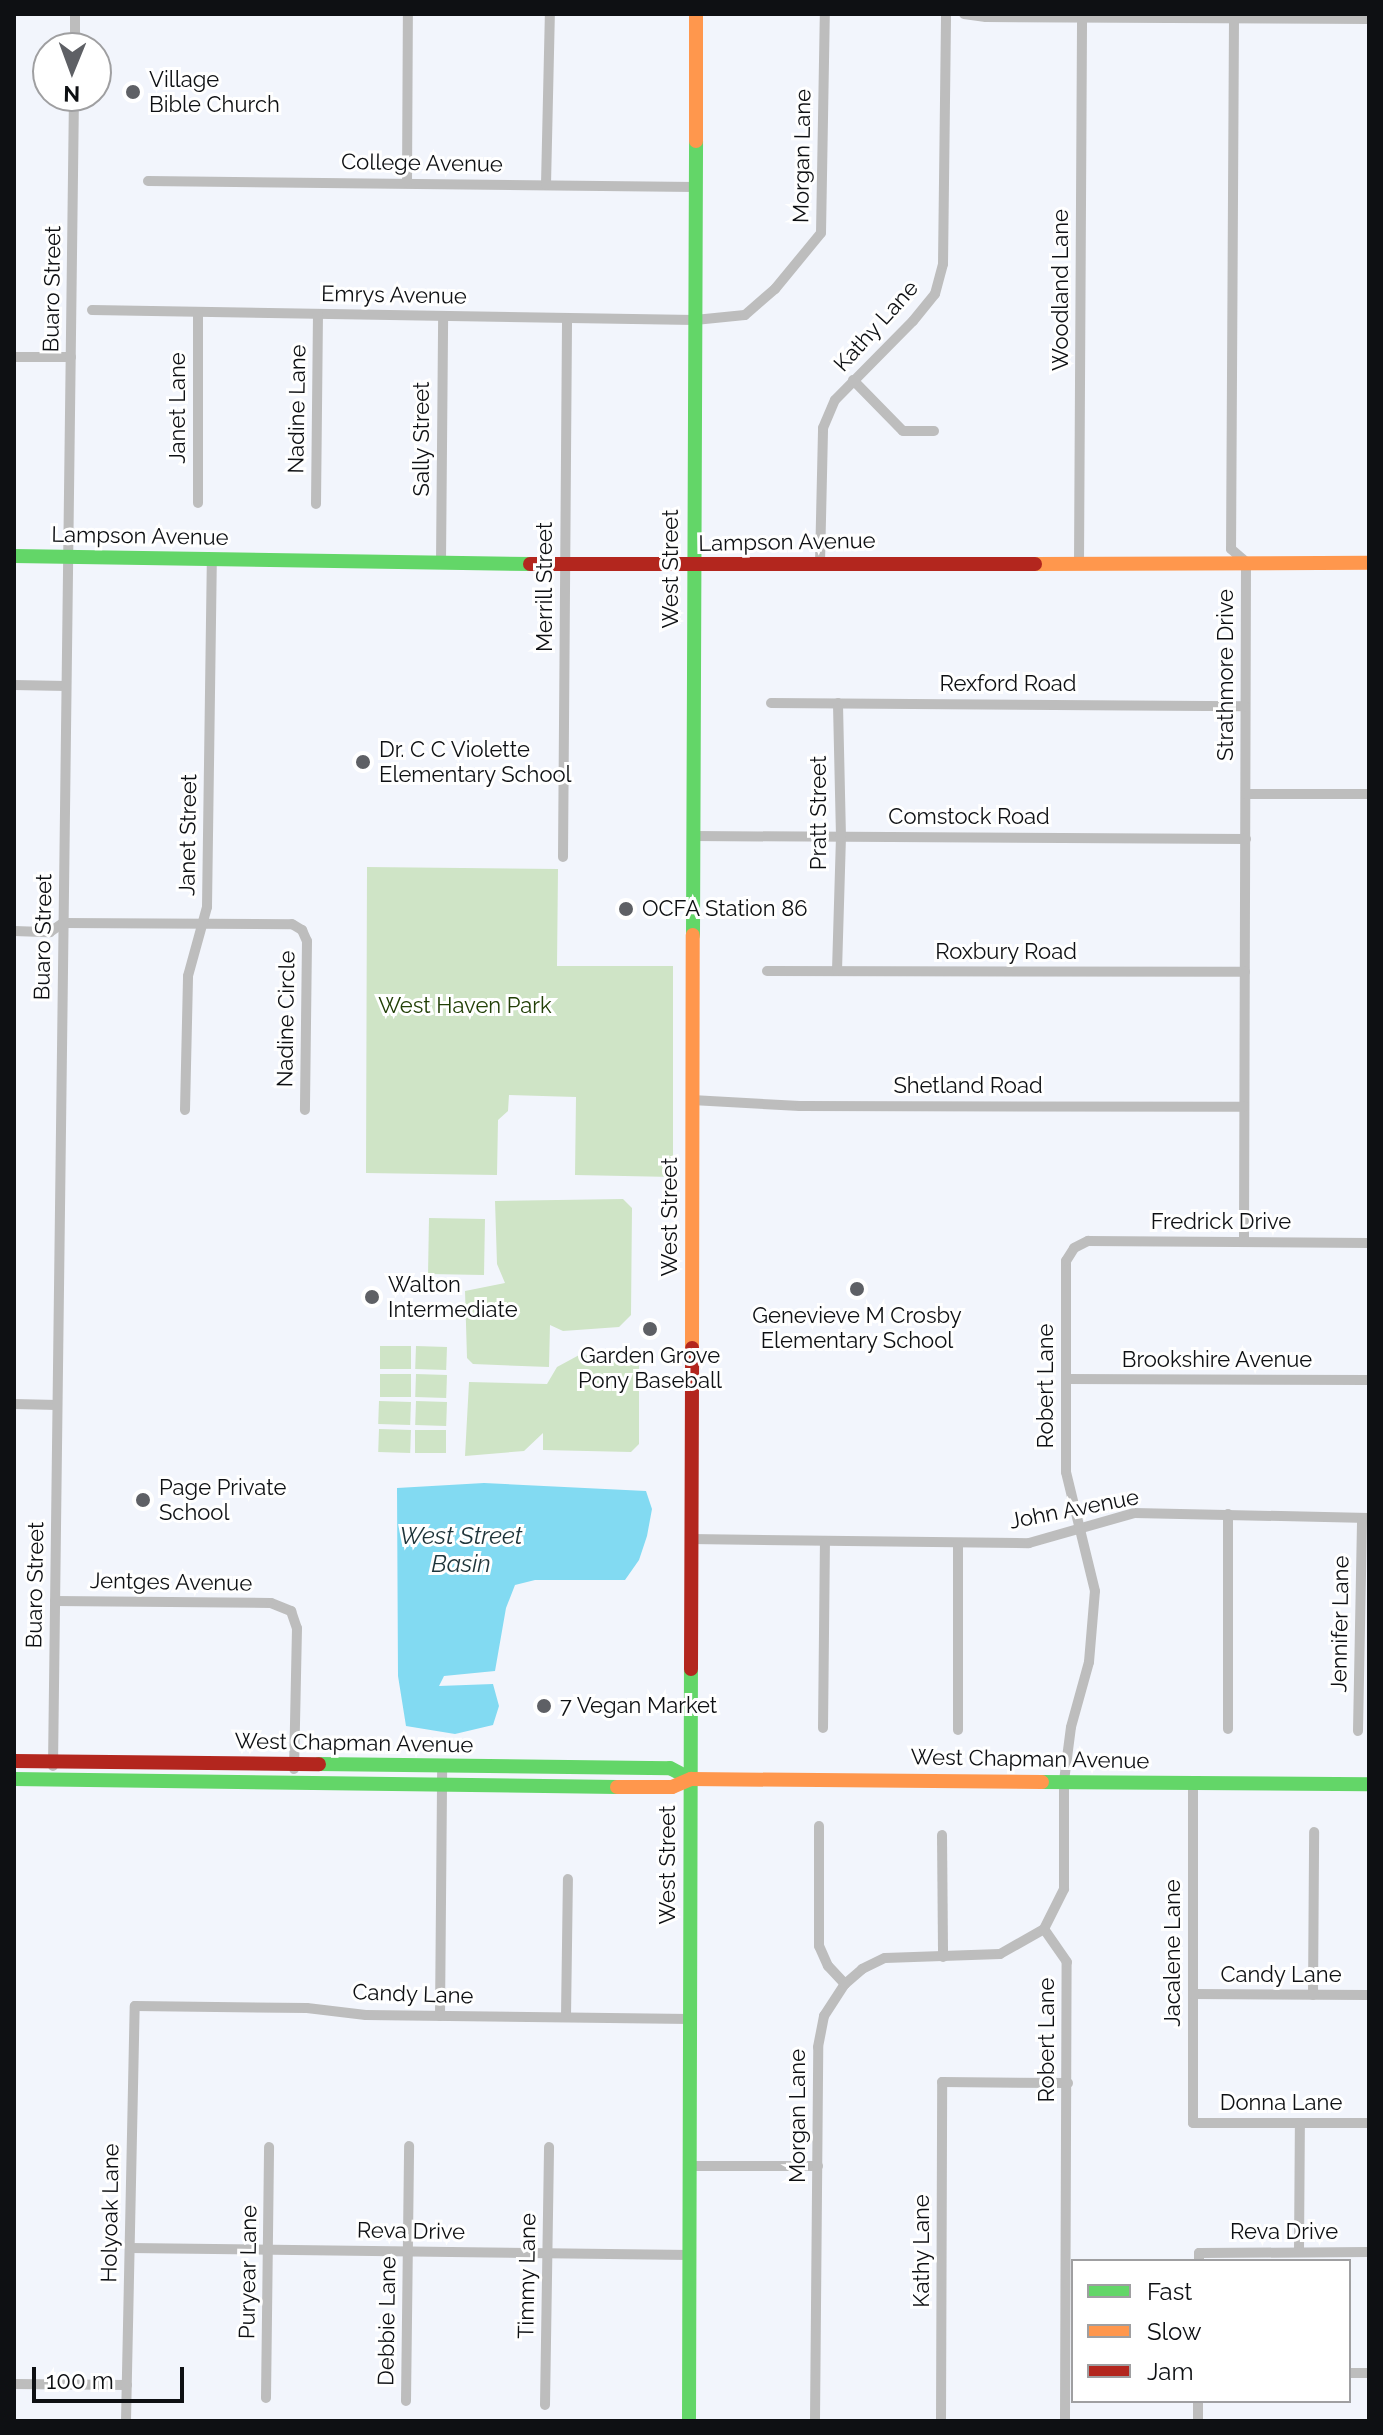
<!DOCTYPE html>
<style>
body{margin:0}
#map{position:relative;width:1383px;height:2435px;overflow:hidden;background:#f2f5fc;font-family:Raleway,sans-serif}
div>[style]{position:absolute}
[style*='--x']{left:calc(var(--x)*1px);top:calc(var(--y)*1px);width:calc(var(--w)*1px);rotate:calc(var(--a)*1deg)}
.green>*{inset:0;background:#cfe4c6;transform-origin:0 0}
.water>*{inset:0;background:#82daf2}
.street>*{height:10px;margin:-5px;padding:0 5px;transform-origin:5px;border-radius:5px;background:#bdbdbd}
.fast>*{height:14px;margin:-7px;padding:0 7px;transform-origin:7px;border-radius:7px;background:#63d668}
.slow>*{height:14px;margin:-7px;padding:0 7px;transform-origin:7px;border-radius:7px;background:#ff974d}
.jam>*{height:14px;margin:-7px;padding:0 7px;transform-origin:7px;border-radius:7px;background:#b3261e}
.dots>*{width:22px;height:22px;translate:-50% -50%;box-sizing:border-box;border:4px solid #fff;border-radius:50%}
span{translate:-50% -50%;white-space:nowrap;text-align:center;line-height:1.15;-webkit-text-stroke:6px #fff;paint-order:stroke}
.poi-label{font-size:22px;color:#0e1013}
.left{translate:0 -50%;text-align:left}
.street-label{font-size:22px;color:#0e1013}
.park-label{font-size:22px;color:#213f06}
.water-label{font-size:24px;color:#1e343a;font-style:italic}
.frame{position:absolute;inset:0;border:16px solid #0e1013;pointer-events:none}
.legend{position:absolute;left:1071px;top:2259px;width:280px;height:144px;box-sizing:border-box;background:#fff;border:2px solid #9f9fa1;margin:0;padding:10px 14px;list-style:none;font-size:24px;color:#0e1013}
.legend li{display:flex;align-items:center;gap:16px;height:40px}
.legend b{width:40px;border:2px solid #9f9fa1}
.north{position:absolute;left:32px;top:32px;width:80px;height:80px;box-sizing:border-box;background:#fff;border:2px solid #9f9fa1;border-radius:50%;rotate:181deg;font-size:22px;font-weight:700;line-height:32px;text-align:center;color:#0e1013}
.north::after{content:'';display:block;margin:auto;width:28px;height:36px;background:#5e6065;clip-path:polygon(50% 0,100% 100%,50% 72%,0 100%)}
.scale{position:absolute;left:32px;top:2367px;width:152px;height:36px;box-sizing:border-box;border:4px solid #0e1013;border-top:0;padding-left:10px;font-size:24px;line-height:28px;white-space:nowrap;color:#0e1013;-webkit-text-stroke:6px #fff;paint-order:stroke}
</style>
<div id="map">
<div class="green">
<div style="clip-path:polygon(367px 867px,558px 869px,557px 966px,673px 966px,673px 1177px,575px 1175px,576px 1097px,509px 1095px,508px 1111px,498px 1120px,497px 1175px,366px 1173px)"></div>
<div style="clip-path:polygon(623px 1199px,632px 1208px,631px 1315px,619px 1327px,563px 1331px,550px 1325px,549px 1367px,473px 1364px,467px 1358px,465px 1291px,505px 1283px,497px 1264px,495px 1201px)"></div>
<div style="left:429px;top:1218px;width:56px;height:56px;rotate:1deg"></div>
<div style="left:380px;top:1346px;width:31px;height:23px"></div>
<div style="left:416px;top:1346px;width:31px;height:23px;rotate:2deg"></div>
<div style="clip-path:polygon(581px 1354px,639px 1363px,639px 1444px,631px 1452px,543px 1450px,543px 1433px,524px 1451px,465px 1456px,469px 1382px,547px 1384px,557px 1367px)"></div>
<div style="left:380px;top:1374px;width:31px;height:23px"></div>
<div style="left:416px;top:1374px;width:31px;height:23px;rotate:2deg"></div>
<div style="left:379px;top:1401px;width:32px;height:23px;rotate:2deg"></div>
<div style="left:416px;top:1401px;width:31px;height:24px;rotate:2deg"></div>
<div style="left:379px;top:1429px;width:32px;height:23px;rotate:2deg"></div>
<div style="left:415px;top:1430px;width:31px;height:23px"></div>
</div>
<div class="water">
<div style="clip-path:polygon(484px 1483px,646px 1491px,652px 1509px,647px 1536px,639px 1560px,625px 1580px,535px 1580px,515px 1585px,506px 1608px,495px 1671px,444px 1676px,439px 1686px,493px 1684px,499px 1706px,493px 1725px,455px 1734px,406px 1726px,398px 1676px,397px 1488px)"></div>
</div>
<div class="street">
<div style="--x:964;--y:14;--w:22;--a:8"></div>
<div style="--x:986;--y:17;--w:383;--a:0.3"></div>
<div style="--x:1234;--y:18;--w:531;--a:90.32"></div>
<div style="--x:1231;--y:549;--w:20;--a:41"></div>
<div style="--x:1246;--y:562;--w:680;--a:90.17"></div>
<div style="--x:75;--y:48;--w:34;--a:-90"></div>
<div style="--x:148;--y:181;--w:547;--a:0.63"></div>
<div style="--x:407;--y:183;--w:169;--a:-89.7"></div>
<div style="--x:546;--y:185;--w:171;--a:-88.7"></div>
<div style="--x:92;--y:310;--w:603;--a:0.95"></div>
<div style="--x:695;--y:320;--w:50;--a:-5.7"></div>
<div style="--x:745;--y:315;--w:40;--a:-41"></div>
<div style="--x:775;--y:289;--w:72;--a:-50.6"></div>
<div style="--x:821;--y:233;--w:219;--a:-89"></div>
<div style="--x:198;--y:312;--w:191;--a:90"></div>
<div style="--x:14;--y:357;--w:57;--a:0"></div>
<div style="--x:853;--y:380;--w:71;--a:45.6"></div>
<div style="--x:903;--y:431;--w:31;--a:0"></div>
<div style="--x:316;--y:504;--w:190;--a:-89.4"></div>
<div style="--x:441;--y:562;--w:246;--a:-89.5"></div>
<div style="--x:820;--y:563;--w:135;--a:-88.7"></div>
<div style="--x:823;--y:428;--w:30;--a:-67"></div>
<div style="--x:835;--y:400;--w:111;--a:-45.4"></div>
<div style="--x:913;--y:321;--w:35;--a:-51"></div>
<div style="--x:935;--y:294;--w:31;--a:-75"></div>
<div style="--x:943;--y:264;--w:250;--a:-89.3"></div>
<div style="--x:1079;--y:563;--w:545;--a:-89.68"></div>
<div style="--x:14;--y:685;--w:52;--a:1.1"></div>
<div style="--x:771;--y:703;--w:474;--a:0.4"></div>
<div style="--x:1246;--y:794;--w:123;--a:0"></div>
<div style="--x:693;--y:836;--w:553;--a:0.31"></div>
<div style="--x:563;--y:857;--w:539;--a:-89.57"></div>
<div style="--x:14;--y:931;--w:36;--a:2"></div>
<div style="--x:50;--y:932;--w:16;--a:-35"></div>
<div style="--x:63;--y:923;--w:229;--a:0.3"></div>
<div style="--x:292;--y:924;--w:12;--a:31"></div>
<div style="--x:302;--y:930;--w:12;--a:66"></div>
<div style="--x:307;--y:941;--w:169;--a:90.7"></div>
<div style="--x:767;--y:971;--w:478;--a:0.1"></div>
<div style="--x:837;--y:971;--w:134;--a:-88.3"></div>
<div style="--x:841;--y:837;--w:134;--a:-91.3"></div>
<div style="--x:692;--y:1100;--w:108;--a:3.2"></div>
<div style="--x:800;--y:1106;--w:444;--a:0.1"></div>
<div style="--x:185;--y:1110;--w:134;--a:-88.7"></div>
<div style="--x:188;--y:976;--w:72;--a:-74.6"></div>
<div style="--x:207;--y:907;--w:348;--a:-89.2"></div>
<div style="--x:1066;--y:1379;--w:303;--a:0.2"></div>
<div style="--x:14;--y:1404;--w:43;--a:1.3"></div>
<div style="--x:1228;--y:1514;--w:215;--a:90"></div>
<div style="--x:690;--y:1539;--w:339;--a:0.7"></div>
<div style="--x:1029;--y:1543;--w:109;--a:-15.9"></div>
<div style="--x:1134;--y:1513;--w:235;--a:1.2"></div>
<div style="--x:958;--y:1545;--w:185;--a:90"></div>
<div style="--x:55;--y:1601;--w:216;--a:0.5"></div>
<div style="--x:271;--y:1603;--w:22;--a:22"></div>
<div style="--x:291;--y:1611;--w:18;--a:71"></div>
<div style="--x:297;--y:1628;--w:141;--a:91.2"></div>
<div style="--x:823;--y:1728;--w:185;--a:-89.4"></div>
<div style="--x:1358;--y:1731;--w:213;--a:-88.9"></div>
<div style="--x:53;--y:1766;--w:1670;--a:-89.28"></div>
<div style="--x:1193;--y:1783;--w:340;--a:90"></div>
<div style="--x:1193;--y:2123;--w:176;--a:0"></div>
<div style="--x:942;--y:1835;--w:122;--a:89.5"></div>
<div style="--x:845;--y:1984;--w:23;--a:-41"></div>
<div style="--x:862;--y:1969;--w:25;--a:-26"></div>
<div style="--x:885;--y:1958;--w:115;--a:-2"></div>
<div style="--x:1000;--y:1954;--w:51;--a:-29.6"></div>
<div style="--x:1193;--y:1994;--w:176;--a:0.3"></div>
<div style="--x:1313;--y:1995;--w:163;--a:-89.6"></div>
<div style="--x:440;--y:2016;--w:250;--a:-89.5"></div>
<div style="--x:566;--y:2017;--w:138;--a:-89.2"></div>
<div style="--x:691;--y:2166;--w:127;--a:0"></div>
<div style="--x:130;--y:2248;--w:560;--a:0.72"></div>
<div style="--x:1299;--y:2251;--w:128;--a:-89.6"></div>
<div style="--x:1199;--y:2261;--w:8;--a:-90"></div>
<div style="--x:1199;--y:2253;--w:170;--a:-0.3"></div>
<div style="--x:1349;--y:2373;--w:20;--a:0"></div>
<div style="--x:14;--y:2384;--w:113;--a:0.5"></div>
<div style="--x:266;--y:2398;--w:251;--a:-89.3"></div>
<div style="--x:406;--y:2401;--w:255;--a:-89.3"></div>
<div style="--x:545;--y:2405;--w:258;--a:-89.1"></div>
<div style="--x:126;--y:2421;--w:415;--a:-88.8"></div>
<div style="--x:135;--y:2006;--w:172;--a:0.7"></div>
<div style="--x:307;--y:2008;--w:59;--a:6.8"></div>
<div style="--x:366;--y:2015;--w:324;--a:0.7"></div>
<div style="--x:815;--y:2421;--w:374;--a:-89.5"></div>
<div style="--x:818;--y:2047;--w:32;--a:-79"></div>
<div style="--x:824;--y:2016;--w:38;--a:-57"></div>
<div style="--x:845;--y:1984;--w:25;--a:-133"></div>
<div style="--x:828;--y:1966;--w:22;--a:-114"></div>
<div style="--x:819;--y:1946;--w:120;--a:-90"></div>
<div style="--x:941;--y:2421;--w:339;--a:-89.8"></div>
<div style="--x:942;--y:2082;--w:126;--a:0.5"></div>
<div style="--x:1065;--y:2421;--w:459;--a:-89.8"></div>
<div style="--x:1067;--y:1962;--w:40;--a:-124.9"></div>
<div style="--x:1044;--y:1929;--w:45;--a:-63.4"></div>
<div style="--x:1064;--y:1889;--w:108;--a:-90"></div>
<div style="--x:1064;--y:1781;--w:54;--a:-82.6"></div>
<div style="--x:1071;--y:1727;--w:67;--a:-74.5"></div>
<div style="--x:1089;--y:1662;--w:71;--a:-85.2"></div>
<div style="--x:1095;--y:1591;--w:122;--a:-103.7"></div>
<div style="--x:1066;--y:1472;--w:211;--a:-90"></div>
<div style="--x:1066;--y:1261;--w:15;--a:-58"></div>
<div style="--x:1074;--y:1248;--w:16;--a:-27"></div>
<div style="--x:1088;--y:1241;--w:281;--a:0.4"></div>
<div style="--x:1198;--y:2421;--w:20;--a:-90"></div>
</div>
<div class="fast">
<div style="--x:14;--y:556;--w:516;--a:0.89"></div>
<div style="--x:693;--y:935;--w:794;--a:-89.78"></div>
<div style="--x:319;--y:1764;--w:351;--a:0.7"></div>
<div style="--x:670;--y:1768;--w:24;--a:28"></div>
<div style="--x:14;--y:1779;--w:603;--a:0.76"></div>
<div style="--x:1042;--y:1782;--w:327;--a:0.4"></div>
<div style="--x:689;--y:2421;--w:752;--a:-89.85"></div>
</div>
<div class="slow">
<div style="--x:696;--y:141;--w:127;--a:-90"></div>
<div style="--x:1035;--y:564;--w:334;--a:-0.2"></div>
<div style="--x:692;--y:1348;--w:413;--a:-89.9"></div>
<div style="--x:617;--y:1787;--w:55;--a:0"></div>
<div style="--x:672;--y:1787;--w:21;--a:-23"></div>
<div style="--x:691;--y:1779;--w:351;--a:0.5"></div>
</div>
<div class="jam">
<div style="--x:530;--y:564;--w:505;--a:0"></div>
<div style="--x:691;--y:1669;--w:321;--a:-89.8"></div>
<div style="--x:14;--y:1761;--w:305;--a:0.6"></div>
</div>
<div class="dots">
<div style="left:133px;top:92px;background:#5e6065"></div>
<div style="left:363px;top:762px;background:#5e6065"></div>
<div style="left:626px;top:909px;background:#5e6065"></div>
<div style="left:857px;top:1289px;background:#5e6065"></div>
<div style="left:372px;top:1297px;background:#5e6065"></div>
<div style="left:650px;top:1329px;background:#5e6065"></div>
<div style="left:143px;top:1500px;background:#5e6065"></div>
<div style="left:544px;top:1706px;background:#5e6065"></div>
</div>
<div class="poi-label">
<span class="left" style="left:149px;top:92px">Village<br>Bible Church</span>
<span class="left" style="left:379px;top:762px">Dr. C C Violette<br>Elementary School</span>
<span class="left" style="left:642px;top:909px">OCFA Station 86</span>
<span class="left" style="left:388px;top:1297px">Walton<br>Intermediate</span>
<span style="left:857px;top:1328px">Genevieve M Crosby<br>Elementary School</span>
<span style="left:650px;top:1368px">Garden Grove<br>Pony Baseball</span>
<span class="left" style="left:159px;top:1500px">Page Private<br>School</span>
<span class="left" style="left:560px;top:1706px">7 Vegan Market</span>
</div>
<div class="street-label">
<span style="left:802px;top:156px;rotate:-89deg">Morgan Lane</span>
<span style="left:422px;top:163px;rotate:1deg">College Avenue</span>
<span style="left:52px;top:289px;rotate:-89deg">Buaro Street</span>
<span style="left:1061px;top:290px;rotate:-90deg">Woodland Lane</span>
<span style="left:394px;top:295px;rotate:1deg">Emrys Avenue</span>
<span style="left:876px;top:326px;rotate:-48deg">Kathy Lane</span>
<span style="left:178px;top:408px;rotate:-90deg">Janet Lane</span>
<span style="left:297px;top:409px;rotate:-89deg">Nadine Lane</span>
<span style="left:422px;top:439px;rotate:-90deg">Sally Street</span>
<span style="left:140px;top:536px;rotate:1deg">Lampson Avenue</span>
<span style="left:787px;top:542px;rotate:-1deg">Lampson Avenue</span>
<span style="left:671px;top:569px;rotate:-90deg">West Street</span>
<span style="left:545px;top:587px;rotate:-90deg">Merrill Street</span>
<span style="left:1226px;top:675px;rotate:-90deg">Strathmore Drive</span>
<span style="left:1008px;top:684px">Rexford Road</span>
<span style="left:819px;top:813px;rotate:-90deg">Pratt Street</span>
<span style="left:969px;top:817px">Comstock Road</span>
<span style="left:188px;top:835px;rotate:-89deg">Janet Street</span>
<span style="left:43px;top:937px;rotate:-89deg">Buaro Street</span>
<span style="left:1006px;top:952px">Roxbury Road</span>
<span style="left:286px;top:1019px;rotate:-89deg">Nadine Circle</span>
<span style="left:968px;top:1086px">Shetland Road</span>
<span style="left:670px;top:1217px;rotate:-90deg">West Street</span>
<span style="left:1221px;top:1222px">Fredrick Drive</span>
<span style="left:1217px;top:1360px">Brookshire Avenue</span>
<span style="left:1046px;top:1386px;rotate:-90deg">Robert Lane</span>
<span style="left:1074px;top:1509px;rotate:-11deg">John Avenue</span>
<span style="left:171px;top:1582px;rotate:1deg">Jentges Avenue</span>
<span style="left:35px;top:1585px;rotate:-89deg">Buaro Street</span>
<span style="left:1340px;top:1624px;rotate:-89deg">Jennifer Lane</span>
<span style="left:354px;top:1743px;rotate:1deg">West Chapman Avenue</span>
<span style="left:1030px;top:1759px;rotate:1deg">West Chapman Avenue</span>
<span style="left:668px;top:1865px;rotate:-90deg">West Street</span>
<span style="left:1173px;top:1953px;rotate:-90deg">Jacalene Lane</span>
<span style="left:1281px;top:1975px">Candy Lane</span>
<span style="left:413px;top:1994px;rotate:2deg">Candy Lane</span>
<span style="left:1047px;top:2040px;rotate:-90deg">Robert Lane</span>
<span style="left:1281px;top:2103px">Donna Lane</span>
<span style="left:798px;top:2116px;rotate:-90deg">Morgan Lane</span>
<span style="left:110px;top:2213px;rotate:-89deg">Holyoak Lane</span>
<span style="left:411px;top:2231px;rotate:1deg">Reva Drive</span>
<span style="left:1284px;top:2232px">Reva Drive</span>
<span style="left:922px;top:2251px;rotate:-90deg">Kathy Lane</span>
<span style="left:248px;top:2272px;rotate:-89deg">Puryear Lane</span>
<span style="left:527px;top:2276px;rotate:-89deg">Timmy Lane</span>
<span style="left:387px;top:2321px;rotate:-89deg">Debbie Lane</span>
</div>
<div class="park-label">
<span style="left:465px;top:1006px">West Haven Park</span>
</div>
<div class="water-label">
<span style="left:461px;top:1550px">West Street<br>Basin</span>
</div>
<div class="frame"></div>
<ul class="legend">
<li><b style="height:10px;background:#63d668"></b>Fast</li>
<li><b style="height:10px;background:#ff974d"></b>Slow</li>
<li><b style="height:10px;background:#b3261e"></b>Jam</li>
</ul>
<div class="north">N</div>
<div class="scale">100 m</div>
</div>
